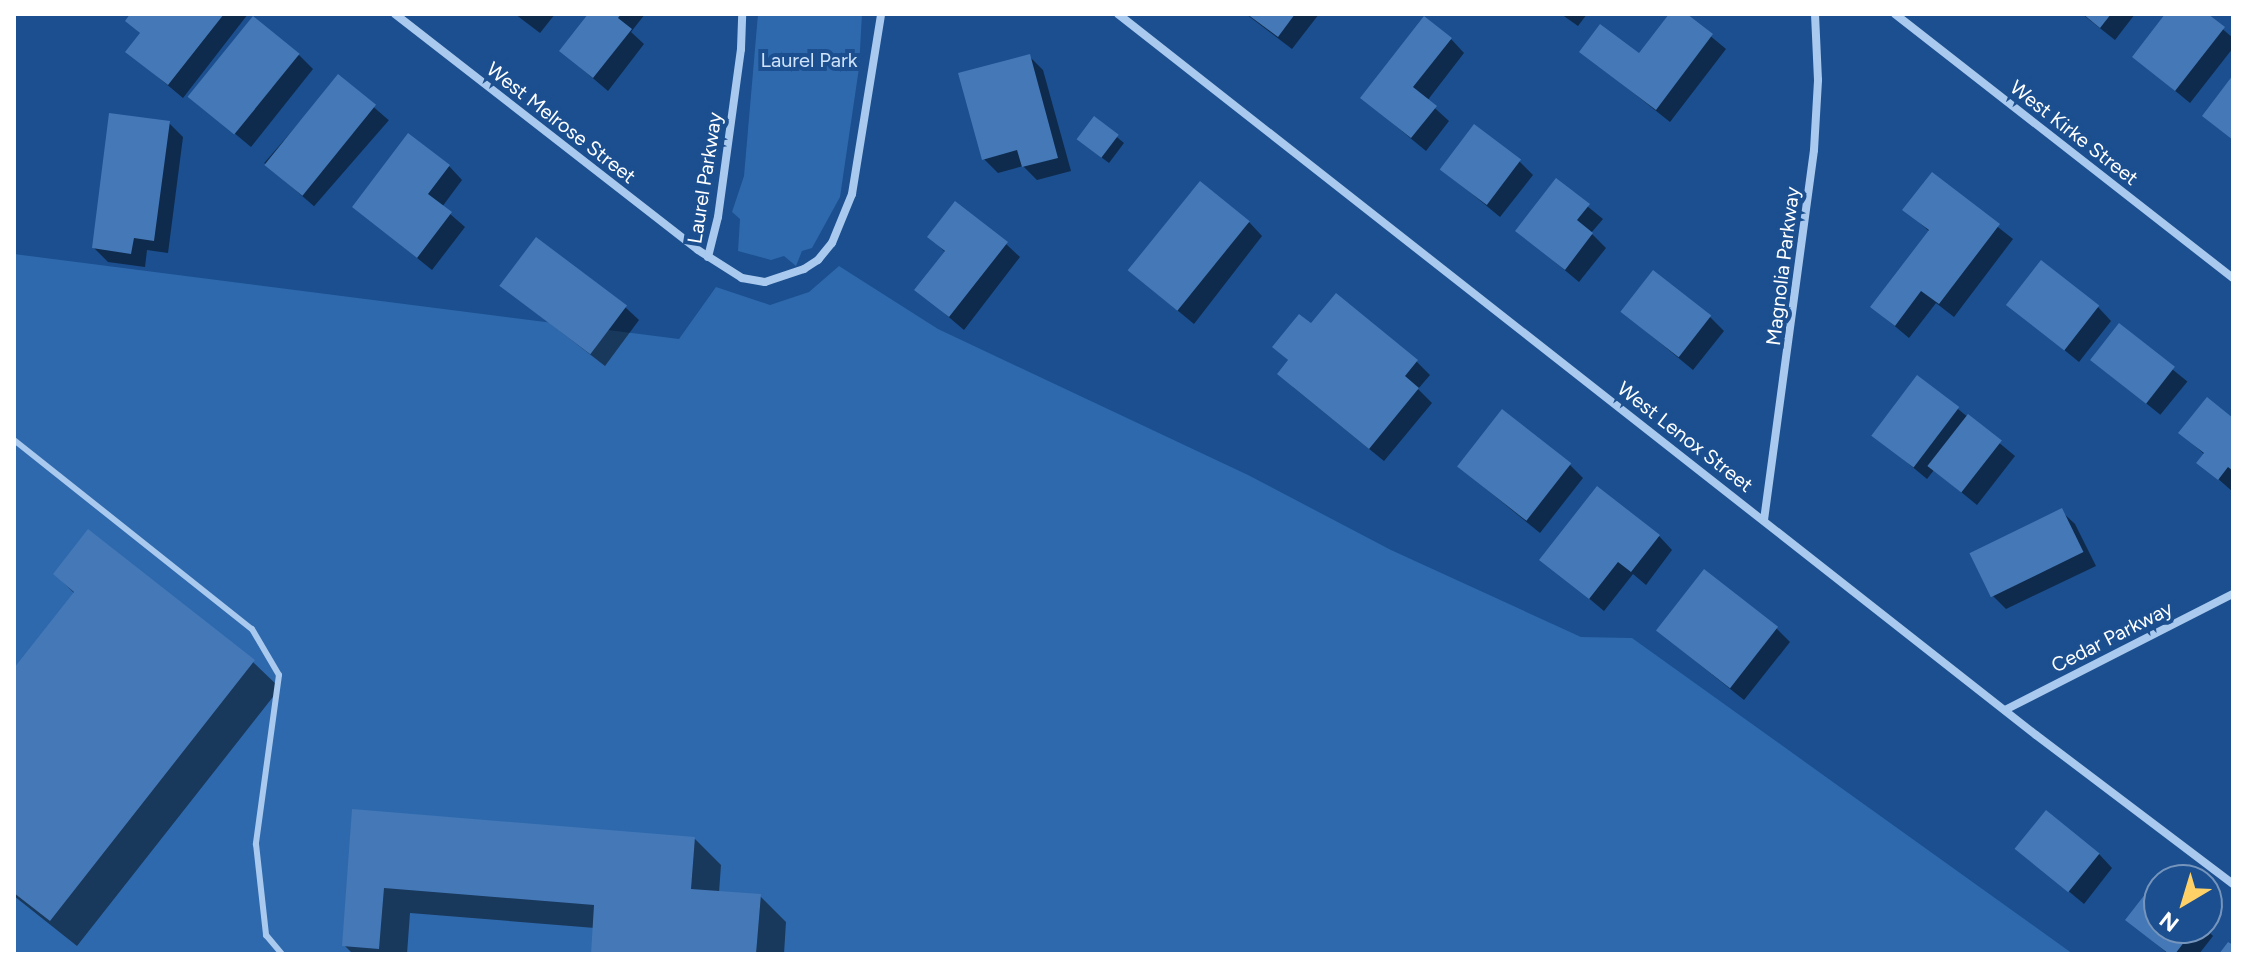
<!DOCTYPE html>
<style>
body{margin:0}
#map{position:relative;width:2247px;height:968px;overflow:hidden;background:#1b4f8f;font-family:Figtree,sans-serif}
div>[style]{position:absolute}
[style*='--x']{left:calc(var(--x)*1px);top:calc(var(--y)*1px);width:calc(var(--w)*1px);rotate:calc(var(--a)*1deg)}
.green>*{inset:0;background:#2e69ad}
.shadow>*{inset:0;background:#0007;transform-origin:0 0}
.building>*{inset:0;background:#4478b7;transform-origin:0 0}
.service>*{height:6px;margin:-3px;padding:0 3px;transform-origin:3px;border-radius:3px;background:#a9c9ee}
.minor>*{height:8px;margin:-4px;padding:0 4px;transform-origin:4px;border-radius:4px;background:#a9c9ee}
span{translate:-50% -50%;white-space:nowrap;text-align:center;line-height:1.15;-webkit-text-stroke:8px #1b4f8f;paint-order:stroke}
.park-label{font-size:20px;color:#cfe3fa}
.street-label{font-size:20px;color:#fff}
.frame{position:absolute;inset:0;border:16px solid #fff;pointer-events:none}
.north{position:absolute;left:2143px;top:864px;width:80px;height:80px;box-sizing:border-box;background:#1b4f8f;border:2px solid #7695bc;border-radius:50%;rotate:218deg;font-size:22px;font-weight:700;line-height:32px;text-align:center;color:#fff}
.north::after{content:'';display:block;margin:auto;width:28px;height:36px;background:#ffd166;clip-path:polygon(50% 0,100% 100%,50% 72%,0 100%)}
</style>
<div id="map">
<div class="green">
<div style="clip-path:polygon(758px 14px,862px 14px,859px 68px,840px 197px,812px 248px,802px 251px,796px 266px,784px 256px,771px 260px,738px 251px,740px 219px,732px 212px,744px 176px)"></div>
<div style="clip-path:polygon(14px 254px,679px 339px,716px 287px,770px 305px,809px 292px,839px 266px,938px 329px,1248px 475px,1391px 550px,1581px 637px,1632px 638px,2073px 954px,14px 954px)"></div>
</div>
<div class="shadow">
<div style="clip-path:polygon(132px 14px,248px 14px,183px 98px,128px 52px,141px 34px,127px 20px)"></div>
<div style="clip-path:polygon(515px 14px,555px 14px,540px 33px)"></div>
<div style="clip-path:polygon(590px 14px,645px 14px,631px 32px,644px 44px,608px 91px,561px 51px)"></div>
<div style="clip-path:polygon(1246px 14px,1319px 14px,1292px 49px)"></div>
<div style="clip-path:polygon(1561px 14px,1587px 14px,1578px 26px)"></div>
<div style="clip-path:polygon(1671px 14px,1684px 14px,1726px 49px,1670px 122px,1582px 52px,1639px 56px)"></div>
<div style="clip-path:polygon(2082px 14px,2135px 14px,2115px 40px)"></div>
<div style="clip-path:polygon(2168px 14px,2205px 14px,2233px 38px,2233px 48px,2190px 103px,2134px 57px)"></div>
<div style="clip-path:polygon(1451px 39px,1464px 53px,1427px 101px,1449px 121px,1426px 151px,1362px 98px)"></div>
<div style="clip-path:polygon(299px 55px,313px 69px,251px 147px,192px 98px)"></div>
<div style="clip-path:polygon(1029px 56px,1043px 70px,1071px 171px,1037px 180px,1023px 166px,998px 173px,984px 159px)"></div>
<div style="left:339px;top:77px;width:66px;height:114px;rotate:41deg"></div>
<div style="clip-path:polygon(1094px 118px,1124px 143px,1109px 163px,1085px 145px)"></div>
<div style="clip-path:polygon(169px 123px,183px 137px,168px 253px,147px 250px,145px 267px,108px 262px,94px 248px)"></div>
<div style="clip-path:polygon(1519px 161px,1533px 175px,1500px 217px,1442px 169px)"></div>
<div style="clip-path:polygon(449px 166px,462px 180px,442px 207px,465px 227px,432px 270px,354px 207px)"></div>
<div style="clip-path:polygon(1932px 175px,2013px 239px,1954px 317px,1936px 303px,1909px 338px,1872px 307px,1930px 232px,1905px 210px)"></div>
<div style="clip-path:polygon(1556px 181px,1603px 219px,1591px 233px,1606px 248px,1579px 282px,1518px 231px)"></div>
<div style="clip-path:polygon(1249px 222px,1262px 236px,1194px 324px,1131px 272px)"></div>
<div style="clip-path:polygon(930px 237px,1006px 244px,1020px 257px,964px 330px,917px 290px,946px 253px)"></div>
<div style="clip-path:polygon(502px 286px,625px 307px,639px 320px,605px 366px)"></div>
<div style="clip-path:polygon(2008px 304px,2098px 307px,2111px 321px,2079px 362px)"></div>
<div style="clip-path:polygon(1623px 312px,1710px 317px,1724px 331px,1693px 370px)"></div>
<div style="clip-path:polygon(1311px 326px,1416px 361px,1430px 375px,1418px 389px,1432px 403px,1384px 461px,1293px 387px,1289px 361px,1274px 347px)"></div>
<div style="left:2119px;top:326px;width:88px;height:43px;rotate:39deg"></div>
<div style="clip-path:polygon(1958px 409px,2015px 456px,1977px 505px,1934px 470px,1927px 479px,1873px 434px)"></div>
<div style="clip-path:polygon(2233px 420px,2233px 492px,2199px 462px,2205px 455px,2181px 433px)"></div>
<div style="clip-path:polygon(1570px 465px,1583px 478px,1540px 533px,1458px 466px)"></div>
<div style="clip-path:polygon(2061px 511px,2075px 524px,2096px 566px,2006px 609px,1992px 595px)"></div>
<div style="clip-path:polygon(1659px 536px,1672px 550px,1646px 585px,1633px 574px,1604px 611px,1542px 559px)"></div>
<div style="clip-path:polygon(55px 574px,253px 662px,280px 688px,77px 946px,14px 896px,14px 671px,75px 594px)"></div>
<div style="clip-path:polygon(1776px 628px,1790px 642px,1744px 700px,1658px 631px)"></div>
<div style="clip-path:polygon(354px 811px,694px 838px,721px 865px,719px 893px,760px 896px,786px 922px,784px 954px,593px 954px,595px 928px,410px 913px,407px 954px,353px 954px,344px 945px)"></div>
<div style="clip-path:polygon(2018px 849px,2099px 854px,2112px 868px,2084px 904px)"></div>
<div style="clip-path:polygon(2159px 891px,2159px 928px,2205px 928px,2213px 936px,2199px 954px,2168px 954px,2128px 919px)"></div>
</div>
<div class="building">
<div style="clip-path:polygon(130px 14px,224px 14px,168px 85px,125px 52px,140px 33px,125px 21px)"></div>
<div style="clip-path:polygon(588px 14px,621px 14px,618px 18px,632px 29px,593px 78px,559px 51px)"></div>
<div style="clip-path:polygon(1247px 14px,1295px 14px,1278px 37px)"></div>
<div style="clip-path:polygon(1669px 14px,1687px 14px,1713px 34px,1656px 110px,1579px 52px,1600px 24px,1639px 53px)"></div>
<div style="clip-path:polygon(2083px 14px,2111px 14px,2100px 28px)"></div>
<div style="clip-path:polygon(2165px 14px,2208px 14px,2225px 27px,2175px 91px,2132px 57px)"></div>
<div style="left:253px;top:16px;width:60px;height:104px;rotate:39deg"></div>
<div style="clip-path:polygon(1424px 16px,1452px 38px,1413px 87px,1437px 106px,1411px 138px,1360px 98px)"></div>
<div style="clip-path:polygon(1030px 54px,1058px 158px,1022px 167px,1017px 150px,982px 160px,958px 73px)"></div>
<div style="left:338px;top:74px;width:49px;height:117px;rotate:39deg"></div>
<div style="clip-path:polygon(2233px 75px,2233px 140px,2202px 116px)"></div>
<div style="clip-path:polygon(109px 113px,170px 121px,154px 241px,134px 238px,131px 254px,92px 248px)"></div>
<div style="left:1094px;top:116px;width:31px;height:29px;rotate:37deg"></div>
<div style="left:1474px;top:124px;width:59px;height:57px;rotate:37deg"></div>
<div style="clip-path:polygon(408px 133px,450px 165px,428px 194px,452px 212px,417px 258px,352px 207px)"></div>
<div style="clip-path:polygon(1932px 172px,2000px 224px,1939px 304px,1921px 291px,1895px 326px,1870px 307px,1929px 230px,1902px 210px)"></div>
<div style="clip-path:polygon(1556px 178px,1590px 204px,1577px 220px,1593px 233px,1565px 270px,1515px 231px)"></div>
<div style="left:1200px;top:181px;width:64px;height:115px;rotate:39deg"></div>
<div style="clip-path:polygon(955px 201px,1008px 242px,949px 317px,914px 290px,945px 251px,927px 237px)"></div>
<div style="left:536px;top:237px;width:114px;height:61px;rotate:37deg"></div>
<div style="left:2041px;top:260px;width:74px;height:57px;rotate:38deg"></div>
<div style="left:1653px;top:270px;width:74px;height:53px;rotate:38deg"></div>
<div style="clip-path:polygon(1336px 293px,1418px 360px,1405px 376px,1419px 388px,1369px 449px,1277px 374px,1288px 360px,1272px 347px,1299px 314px,1311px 323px)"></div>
<div style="left:2119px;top:323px;width:71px;height:47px;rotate:38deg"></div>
<div style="left:1917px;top:375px;width:53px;height:76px;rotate:37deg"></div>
<div style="clip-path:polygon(2207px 397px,2233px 418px,2233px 471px,2228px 467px,2218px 480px,2196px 463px,2204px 453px,2178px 433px)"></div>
<div style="left:1502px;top:409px;width:88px;height:73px;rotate:38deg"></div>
<div style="left:1968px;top:414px;width:43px;height:66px;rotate:38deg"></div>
<div style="clip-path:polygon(1597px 486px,1660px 535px,1631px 572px,1618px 562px,1589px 599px,1539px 560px)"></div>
<div style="left:2062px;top:508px;width:49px;height:103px;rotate:64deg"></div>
<div style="clip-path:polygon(88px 529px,255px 660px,50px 921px,14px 893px,14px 668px,74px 592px,53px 574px)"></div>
<div style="left:1704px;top:569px;width:94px;height:78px;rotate:38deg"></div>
<div style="clip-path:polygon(352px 809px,695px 837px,691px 889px,761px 894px,756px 954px,591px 954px,594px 905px,384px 888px,379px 949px,342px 946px)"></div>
<div style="left:2046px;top:810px;width:69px;height:50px;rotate:39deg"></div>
<div style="clip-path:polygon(2153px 884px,2159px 889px,2159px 928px,2195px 928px,2175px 954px,2169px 954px,2125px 920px)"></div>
<div style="clip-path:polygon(2228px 942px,2233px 945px,2233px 954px,2219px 954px)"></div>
</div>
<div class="service">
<div style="--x:14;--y:440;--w:304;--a:38.5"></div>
<div style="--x:252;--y:629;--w:53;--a:59.6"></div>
<div style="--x:279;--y:675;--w:171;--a:97.8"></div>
<div style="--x:256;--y:844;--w:92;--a:83.7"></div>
<div style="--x:266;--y:935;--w:25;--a:50"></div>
</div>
<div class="minor">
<div style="--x:395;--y:14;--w:384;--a:37.9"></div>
<div style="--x:698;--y:250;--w:52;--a:32.5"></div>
<div style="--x:742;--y:278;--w:23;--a:10"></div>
<div style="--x:765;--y:282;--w:41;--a:-18.4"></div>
<div style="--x:804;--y:269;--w:17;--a:-33"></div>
<div style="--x:818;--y:260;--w:22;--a:-51"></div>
<div style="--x:832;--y:243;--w:53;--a:-67.8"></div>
<div style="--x:852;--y:194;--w:182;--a:-80.8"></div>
<div style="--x:1118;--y:14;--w:1167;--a:38.15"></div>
<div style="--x:2036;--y:735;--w:247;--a:37.1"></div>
<div style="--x:1895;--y:14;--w:429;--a:38"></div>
<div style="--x:708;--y:257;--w:41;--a:-76"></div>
<div style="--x:718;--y:217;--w:170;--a:-82.2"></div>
<div style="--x:741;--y:49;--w:35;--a:-88"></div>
<div style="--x:1764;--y:520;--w:373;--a:-82.3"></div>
<div style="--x:1814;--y:150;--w:70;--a:-86.7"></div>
<div style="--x:1818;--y:80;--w:66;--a:-92.6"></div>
<div style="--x:2005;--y:710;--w:256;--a:-27"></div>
</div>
<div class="park-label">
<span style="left:809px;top:60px">Laurel Park</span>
</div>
<div class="street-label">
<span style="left:561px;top:123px;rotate:38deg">West Melrose Street</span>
<span style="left:2074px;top:133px;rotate:38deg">West Kirke Street</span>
<span style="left:705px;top:178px;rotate:-81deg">Laurel Parkway</span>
<span style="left:1783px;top:266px;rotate:-83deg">Magnolia Parkway</span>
<span style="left:1685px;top:437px;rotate:38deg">West Lenox Street</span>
<span style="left:2112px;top:637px;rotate:-27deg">Cedar Parkway</span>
</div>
<div class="frame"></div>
<div class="north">N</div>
</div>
